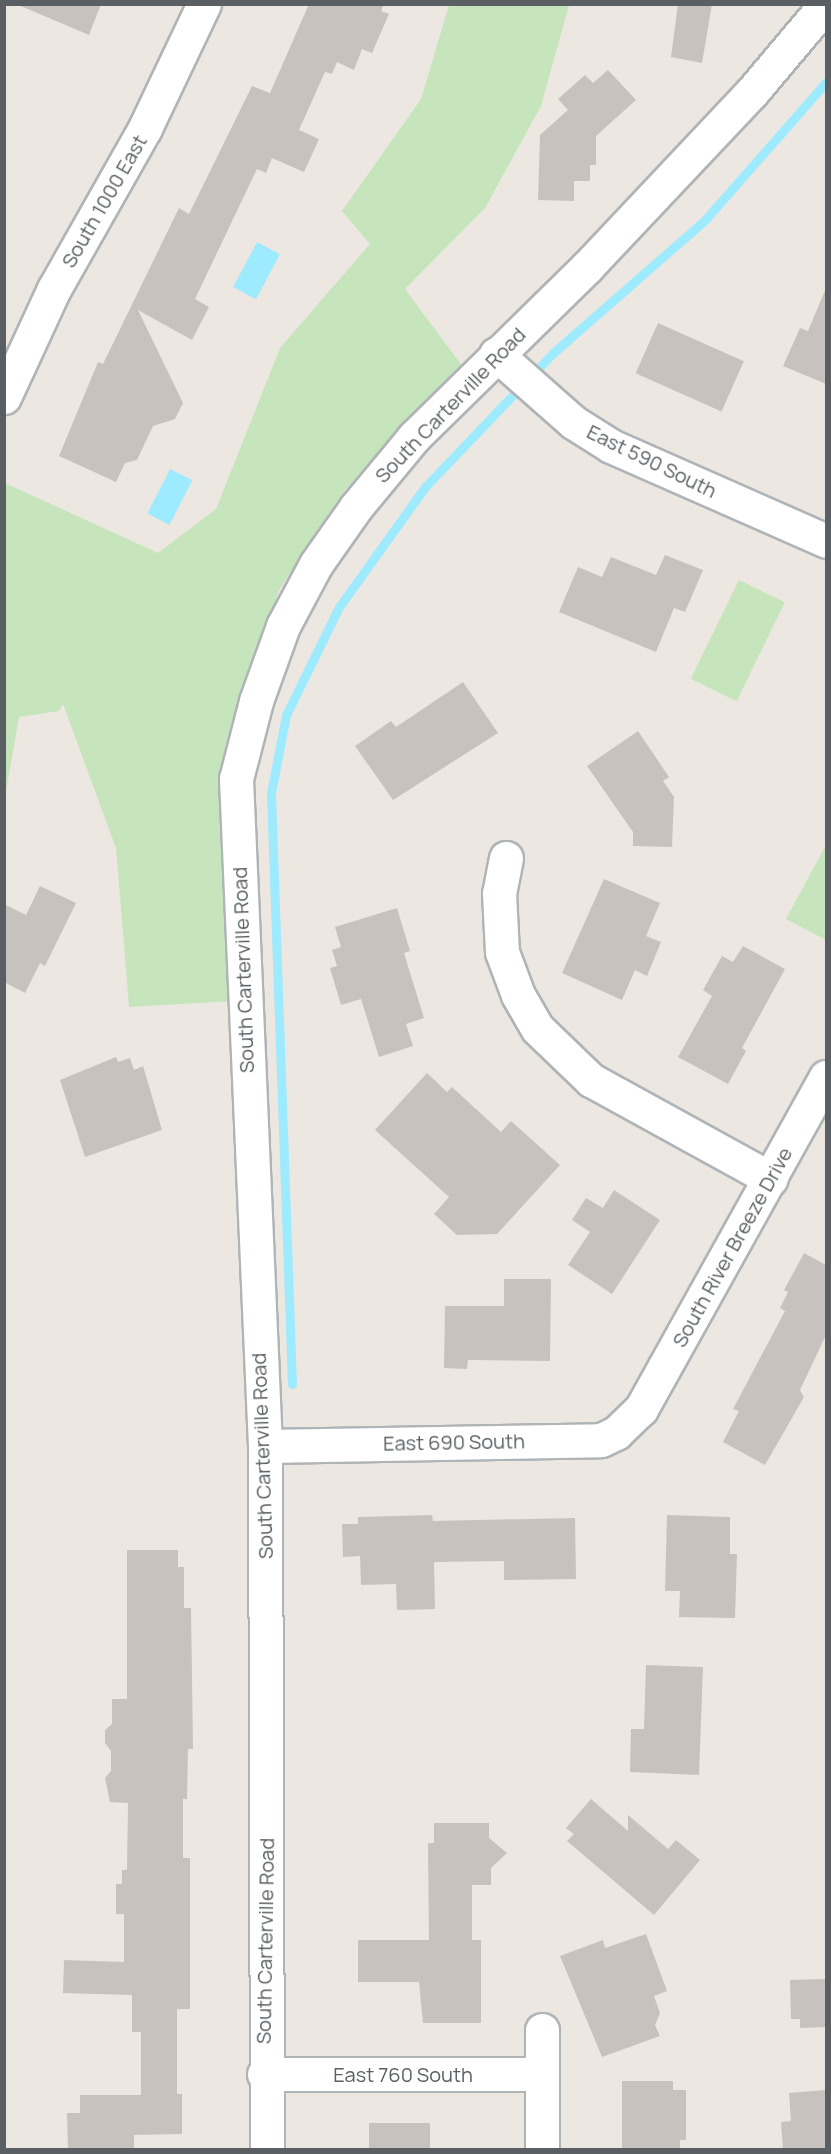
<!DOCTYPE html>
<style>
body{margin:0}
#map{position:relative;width:831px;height:2154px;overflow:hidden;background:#ede7e1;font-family:Manrope,sans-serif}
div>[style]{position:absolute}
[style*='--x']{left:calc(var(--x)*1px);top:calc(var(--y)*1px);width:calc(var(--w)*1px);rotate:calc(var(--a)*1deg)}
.green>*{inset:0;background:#c6e5bc;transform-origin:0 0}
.water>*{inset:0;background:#9eebff;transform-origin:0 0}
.stream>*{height:9px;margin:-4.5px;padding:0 4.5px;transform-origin:4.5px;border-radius:4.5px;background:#9eebff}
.building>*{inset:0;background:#c8c2be;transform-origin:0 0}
.roads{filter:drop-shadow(2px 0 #afb4b7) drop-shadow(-2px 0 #afb4b7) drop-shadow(0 2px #afb4b7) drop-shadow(0 -2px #afb4b7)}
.street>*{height:33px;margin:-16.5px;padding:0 16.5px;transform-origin:16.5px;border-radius:16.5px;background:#fff}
.secondary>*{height:33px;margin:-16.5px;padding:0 16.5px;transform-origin:16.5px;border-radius:16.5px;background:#fff}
span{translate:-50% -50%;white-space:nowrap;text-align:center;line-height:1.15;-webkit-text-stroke:6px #fff;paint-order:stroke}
.street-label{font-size:20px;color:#595f62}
.frame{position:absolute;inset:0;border:6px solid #595f62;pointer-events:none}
</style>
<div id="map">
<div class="green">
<div style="clip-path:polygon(449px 5px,569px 5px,541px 106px,485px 208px,405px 289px,463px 367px,345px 490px,279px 590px,233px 730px,233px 1001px,129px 1007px,116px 848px,63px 704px,59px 711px,19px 717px,5px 797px,5px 483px,158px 553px,216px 509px,280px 348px,370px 244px,342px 211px,421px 99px)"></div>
<div style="left:739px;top:580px;width:51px;height:110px;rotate:26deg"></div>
<div style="clip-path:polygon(826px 845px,826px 940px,786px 919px)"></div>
</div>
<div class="water">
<div style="left:257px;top:242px;width:26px;height:51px;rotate:28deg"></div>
<div style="left:170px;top:469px;width:25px;height:50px;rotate:27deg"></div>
</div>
<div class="stream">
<div style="--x:292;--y:1384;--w:591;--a:-92.04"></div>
<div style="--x:271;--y:793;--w:79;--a:-79.1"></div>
<div style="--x:286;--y:715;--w:120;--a:-63.9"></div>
<div style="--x:339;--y:607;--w:148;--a:-54.4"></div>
<div style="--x:425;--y:487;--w:185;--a:-46.3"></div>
<div style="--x:553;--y:353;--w:201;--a:-41.2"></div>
<div style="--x:704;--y:221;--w:185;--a:-48.7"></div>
</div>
<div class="building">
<div style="clip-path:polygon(16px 4px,101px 4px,89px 35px)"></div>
<div style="clip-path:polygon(309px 4px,384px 4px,381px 11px,389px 14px,372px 53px,362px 49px,354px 70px,337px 62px,332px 74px,325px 72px,299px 130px,319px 139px,304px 172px,272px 158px,266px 173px,257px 169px,195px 299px,209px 307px,192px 340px,138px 310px,183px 403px,175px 419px,153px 426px,137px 460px,125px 463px,116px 482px,59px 456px,98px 362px,103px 364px,179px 208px,189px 214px,252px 86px,270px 93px)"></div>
<div style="clip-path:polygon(678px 4px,712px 4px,702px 63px,671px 57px)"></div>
<div style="clip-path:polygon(608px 70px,636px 100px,596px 136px,596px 165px,590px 165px,590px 181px,574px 181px,574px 201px,538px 200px,540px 135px,568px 110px,558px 99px,585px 75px,593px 83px)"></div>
<div style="clip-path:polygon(826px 288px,826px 384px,783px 366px,800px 328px,808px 331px)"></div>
<div style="left:658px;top:323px;width:94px;height:55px;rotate:24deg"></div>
<div style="clip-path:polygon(665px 555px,703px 570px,685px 612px,674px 608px,656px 652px,559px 612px,578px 567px,602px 577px,611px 557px,656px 575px)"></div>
<div style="clip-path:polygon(463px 682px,498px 733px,393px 800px,355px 746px,391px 721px,396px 727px)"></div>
<div style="clip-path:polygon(638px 731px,669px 777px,663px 781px,674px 797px,672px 847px,633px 846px,633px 832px,587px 766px)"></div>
<div style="clip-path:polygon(604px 879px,660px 903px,646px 936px,661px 942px,647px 976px,635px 970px,622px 1000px,562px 973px)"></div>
<div style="clip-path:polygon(40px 886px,76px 903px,45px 966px,40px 963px,25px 993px,4px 982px,4px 904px,26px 915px)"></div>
<div style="clip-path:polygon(397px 908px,410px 951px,404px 953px,424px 1018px,406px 1024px,413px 1046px,379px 1057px,361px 999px,341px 1005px,330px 968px,337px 966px,332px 950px,341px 947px,335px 927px)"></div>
<div style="clip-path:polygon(743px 946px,785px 969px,742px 1048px,746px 1051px,728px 1084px,678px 1057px,712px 996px,703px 990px,722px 956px,733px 962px)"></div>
<div style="clip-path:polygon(116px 1057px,118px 1062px,130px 1058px,134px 1070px,143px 1066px,162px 1130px,85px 1157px,60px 1080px)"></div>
<div style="clip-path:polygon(427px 1073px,447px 1092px,452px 1087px,501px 1132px,511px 1121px,560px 1165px,497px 1234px,457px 1235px,434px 1214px,449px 1197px,375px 1130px)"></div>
<div style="clip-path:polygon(614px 1190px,660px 1220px,612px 1294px,568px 1265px,590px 1232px,572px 1220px,586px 1198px,603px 1208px)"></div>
<div style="clip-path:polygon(804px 1253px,826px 1265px,826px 1335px,800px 1390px,804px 1397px,765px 1465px,723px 1442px,739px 1411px,733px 1409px,785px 1311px,780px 1308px,788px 1292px,784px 1290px)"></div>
<div style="clip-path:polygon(504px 1279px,551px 1279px,550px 1361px,468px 1360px,467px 1369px,444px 1368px,445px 1306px,504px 1306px)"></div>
<div style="clip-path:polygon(432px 1515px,433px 1521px,575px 1518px,576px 1579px,504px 1580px,504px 1561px,434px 1562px,435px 1609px,397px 1610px,396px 1584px,361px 1585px,360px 1556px,343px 1557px,342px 1524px,358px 1524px,358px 1517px)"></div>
<div style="clip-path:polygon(667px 1515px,730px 1517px,730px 1554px,737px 1554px,735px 1618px,679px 1617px,680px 1591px,665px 1591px)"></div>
<div style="clip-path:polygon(127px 1550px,178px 1550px,178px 1567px,184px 1567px,184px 1608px,191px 1608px,193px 1749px,188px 1749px,187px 1799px,183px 1799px,183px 1858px,190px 1858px,190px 2009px,177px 2009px,177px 2094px,182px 2094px,182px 2134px,134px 2135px,134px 2150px,68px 2150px,67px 2113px,80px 2113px,80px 2095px,141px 2095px,141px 2032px,132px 2032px,132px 1995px,63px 1993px,64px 1960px,124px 1962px,124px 1914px,116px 1914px,116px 1884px,122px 1884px,122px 1870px,127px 1870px,128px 1803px,110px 1802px,105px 1778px,111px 1771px,111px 1751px,105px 1743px,105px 1730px,112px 1724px,112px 1699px,127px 1699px)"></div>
<div style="clip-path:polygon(646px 1665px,703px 1667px,699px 1775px,630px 1772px,631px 1729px,644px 1729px)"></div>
<div style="clip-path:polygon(591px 1799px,628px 1831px,628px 1815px,668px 1849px,676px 1840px,700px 1860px,654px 1915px,567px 1841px,574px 1834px,566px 1828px)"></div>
<div style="clip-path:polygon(434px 1823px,489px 1823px,489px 1838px,507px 1853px,491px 1868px,491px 1885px,472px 1885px,472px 1940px,481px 1940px,481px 2023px,423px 2023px,419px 1982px,358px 1982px,358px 1940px,429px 1940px,428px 1843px,434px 1843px)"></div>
<div style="clip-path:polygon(646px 1934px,667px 1991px,654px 1996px,660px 2013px,655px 2025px,660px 2036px,602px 2057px,560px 1956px,603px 1940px,605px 1948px)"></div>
<div style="clip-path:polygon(826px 1979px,826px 2027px,800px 2028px,800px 2019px,791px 2019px,790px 1980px)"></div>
<div style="clip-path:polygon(622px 2081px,673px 2081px,673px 2090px,686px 2090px,686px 2140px,680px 2140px,680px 2150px,622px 2150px)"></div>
<div style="clip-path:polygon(826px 2090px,826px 2150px,783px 2150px,781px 2122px,791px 2121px,789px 2093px)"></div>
<div style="left:369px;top:2123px;width:61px;height:27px"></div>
</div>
<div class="roads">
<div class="street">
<div style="--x:496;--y:354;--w:103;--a:41.4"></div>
<div style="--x:573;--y:422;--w:45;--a:32.3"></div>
<div style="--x:611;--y:446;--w:235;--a:23.8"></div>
<div style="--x:4;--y:397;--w:119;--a:-65.2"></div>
<div style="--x:54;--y:289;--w:185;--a:-60.5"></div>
<div style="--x:145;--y:128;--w:137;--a:-64.6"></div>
<div style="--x:506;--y:858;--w:36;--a:101"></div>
<div style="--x:499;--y:893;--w:59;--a:87.1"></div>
<div style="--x:502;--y:952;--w:46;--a:69.6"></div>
<div style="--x:518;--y:995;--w:39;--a:60"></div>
<div style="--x:538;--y:1029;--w:74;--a:43.9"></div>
<div style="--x:591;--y:1080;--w:205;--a:28.8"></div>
<div style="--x:265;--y:1446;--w:336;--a:-1"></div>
<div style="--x:601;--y:1440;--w:17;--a:-25"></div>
<div style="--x:616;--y:1433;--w:35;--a:-44"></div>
<div style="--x:641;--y:1409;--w:380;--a:-60.9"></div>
<div style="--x:264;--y:2074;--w:278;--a:0"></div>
<div style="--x:542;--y:2150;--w:120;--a:-90"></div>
</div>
<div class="secondary">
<div style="--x:267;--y:2150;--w:704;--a:-90.16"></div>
<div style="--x:265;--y:1446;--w:668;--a:-92.49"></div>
<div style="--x:236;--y:779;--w:81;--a:-75.6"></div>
<div style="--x:256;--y:701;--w:80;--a:-70.2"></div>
<div style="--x:283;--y:626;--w:70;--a:-62"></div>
<div style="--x:316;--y:564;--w:70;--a:-54.9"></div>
<div style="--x:356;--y:507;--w:91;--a:-50.4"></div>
<div style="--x:414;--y:437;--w:243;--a:-44.5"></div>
<div style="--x:587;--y:267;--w:241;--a:-46.7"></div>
<div style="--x:752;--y:92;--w:115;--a:-49.9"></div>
</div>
</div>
<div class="street-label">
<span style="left:104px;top:201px;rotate:-60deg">South 1000 East</span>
<span style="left:450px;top:405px;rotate:-46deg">South Carterville Road</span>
<span style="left:652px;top:461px;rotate:26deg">East 590 South</span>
<span style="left:243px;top:970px;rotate:-92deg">South Carterville Road</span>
<span style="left:732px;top:1247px;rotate:-61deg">South River Breeze Drive</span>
<span style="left:454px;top:1442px;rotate:-1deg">East 690 South</span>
<span style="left:262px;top:1456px;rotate:-92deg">South Carterville Road</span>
<span style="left:265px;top:1941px;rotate:-89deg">South Carterville Road</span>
<span style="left:403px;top:2074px">East 760 South</span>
</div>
<div class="frame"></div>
</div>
